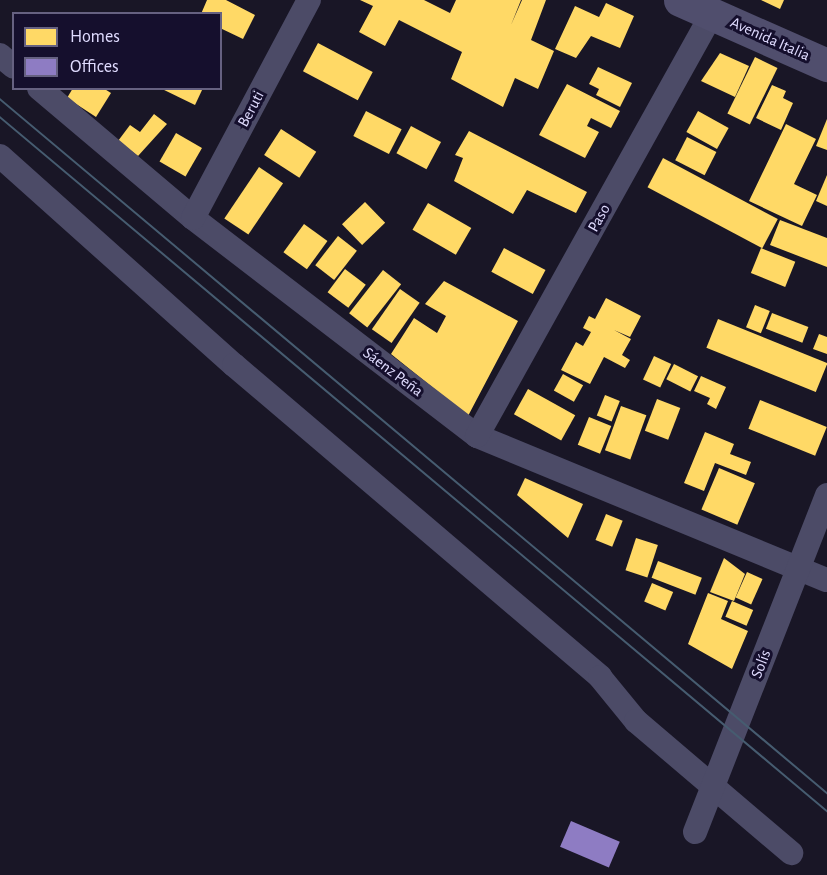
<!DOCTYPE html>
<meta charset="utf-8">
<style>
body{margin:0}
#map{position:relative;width:827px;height:875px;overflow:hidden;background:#191626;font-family:"Alegreya Sans",sans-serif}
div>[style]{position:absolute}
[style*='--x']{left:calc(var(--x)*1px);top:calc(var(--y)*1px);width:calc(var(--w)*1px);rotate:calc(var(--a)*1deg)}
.homes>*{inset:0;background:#ffd966;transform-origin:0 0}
.offices>*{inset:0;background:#8e7cc3;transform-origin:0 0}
.street>*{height:24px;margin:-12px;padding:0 12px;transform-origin:12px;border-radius:12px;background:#4c4b67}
.secondary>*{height:33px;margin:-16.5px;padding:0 16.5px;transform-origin:16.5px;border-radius:16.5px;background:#504e6d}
.tram>*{height:1.5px;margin:-0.75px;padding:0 0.75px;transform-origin:0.75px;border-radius:0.75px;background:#465c70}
span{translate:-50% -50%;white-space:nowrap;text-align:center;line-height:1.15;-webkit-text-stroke:6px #150f2d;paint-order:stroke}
.street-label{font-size:16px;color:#e0dcff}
.legend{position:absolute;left:12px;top:12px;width:210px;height:78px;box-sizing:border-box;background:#150f2d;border:2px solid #666181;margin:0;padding:8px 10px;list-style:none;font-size:18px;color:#e0dcff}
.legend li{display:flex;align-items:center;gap:12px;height:30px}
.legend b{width:30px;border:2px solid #666181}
</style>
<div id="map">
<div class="homes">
<div style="clip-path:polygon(207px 0,226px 0,255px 15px,243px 39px,220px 28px,220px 14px,201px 14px)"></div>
<div style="clip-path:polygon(360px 0,424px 0,450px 13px,456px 0,521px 0,511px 25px,522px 0,546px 0,531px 40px,554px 51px,538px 89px,515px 78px,503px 107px,451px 79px,462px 52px,399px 20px,385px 46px,359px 32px,373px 6px)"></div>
<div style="clip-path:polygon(761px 0,784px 0,780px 9px)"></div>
<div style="clip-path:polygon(606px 3px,634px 16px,620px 48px,591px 36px,576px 58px,555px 49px,575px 6px,599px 17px)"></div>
<div style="left:318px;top:43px;width:62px;height:32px;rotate:28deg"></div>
<div style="clip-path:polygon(720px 53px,749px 66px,735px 97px,701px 81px)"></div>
<div style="left:755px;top:57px;width:25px;height:63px;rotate:26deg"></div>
<div style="clip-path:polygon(598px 67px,632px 83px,620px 107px,596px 95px,599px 89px,589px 84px)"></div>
<div style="clip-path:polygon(567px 84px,620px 111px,611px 128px,591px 118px,587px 126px,599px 132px,585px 158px,539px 135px)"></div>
<div style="clip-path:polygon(772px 85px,786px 91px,783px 98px,793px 103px,781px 130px,756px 118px)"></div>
<div style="clip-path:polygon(73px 88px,103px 88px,111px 93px,96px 117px,67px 98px)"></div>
<div style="clip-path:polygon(160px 88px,203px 88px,195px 105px)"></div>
<div style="left:366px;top:111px;width:40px;height:28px;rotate:27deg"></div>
<div style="left:698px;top:111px;width:35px;height:24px;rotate:29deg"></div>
<div style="clip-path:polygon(154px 114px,167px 124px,138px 156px,118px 141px,130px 125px,140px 132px)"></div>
<div style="clip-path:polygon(827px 119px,827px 150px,816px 146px)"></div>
<div style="clip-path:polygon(786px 124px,816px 139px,794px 184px,817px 195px,802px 226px,749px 201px)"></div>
<div style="left:411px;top:126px;width:34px;height:31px;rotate:28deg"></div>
<div style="left:281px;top:129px;width:42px;height:31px;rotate:33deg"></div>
<div style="clip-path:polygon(469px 131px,587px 192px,576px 213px,527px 190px,513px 214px,454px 181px,463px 158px,455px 155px)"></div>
<div style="left:176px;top:133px;width:30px;height:33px;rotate:30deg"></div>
<div style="left:687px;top:137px;width:33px;height:26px;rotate:27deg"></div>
<div style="left:663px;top:158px;width:130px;height:33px;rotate:28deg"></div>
<div style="left:259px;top:167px;width:29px;height:62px;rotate:34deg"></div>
<div style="clip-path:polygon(827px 175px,827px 206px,816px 201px)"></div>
<div style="left:365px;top:202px;width:29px;height:32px;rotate:46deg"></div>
<div style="left:428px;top:203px;width:50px;height:31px;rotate:30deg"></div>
<div style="clip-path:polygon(780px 220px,827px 238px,827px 267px,770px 245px)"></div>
<div style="left:304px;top:224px;width:29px;height:35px;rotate:36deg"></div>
<div style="left:338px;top:236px;width:24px;height:37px;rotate:38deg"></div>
<div style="left:504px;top:248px;width:47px;height:27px;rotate:28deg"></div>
<div style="left:761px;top:248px;width:37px;height:27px;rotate:22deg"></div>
<div style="left:345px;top:269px;width:26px;height:29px;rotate:37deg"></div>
<div style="left:383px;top:270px;width:23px;height:55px;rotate:38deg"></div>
<div style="clip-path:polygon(444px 281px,518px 321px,468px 416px,391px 354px,414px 318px,437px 333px,446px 316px,425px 304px)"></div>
<div style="left:400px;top:289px;width:24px;height:49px;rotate:35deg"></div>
<div style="clip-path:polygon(606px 298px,641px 316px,630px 337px,614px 330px,631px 339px,622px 355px,630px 360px,625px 368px,604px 357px,590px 384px,561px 370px,576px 342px,583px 346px,591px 332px,583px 328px,589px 316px,595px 319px)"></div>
<div style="left:755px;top:305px;width:16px;height:24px;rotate:22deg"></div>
<div style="left:772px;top:313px;width:39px;height:17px;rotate:21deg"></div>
<div style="left:718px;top:319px;width:118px;height:31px;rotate:22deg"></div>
<div style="clip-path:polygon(819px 334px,827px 337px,827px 354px,813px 349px)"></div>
<div style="left:654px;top:356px;width:19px;height:26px;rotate:25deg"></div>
<div style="left:674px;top:364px;width:27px;height:17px;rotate:27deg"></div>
<div style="left:563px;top:374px;width:23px;height:19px;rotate:29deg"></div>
<div style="clip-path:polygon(701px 376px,726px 387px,716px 409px,707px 404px,710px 398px,694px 391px)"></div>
<div style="left:528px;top:389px;width:54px;height:29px;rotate:29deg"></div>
<div style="left:605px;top:395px;width:16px;height:22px;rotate:22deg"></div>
<div style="left:657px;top:399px;width:25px;height:34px;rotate:21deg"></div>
<div style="left:760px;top:400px;width:72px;height:31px;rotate:22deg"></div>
<div style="left:621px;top:406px;width:27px;height:47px;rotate:20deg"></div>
<div style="left:589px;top:417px;width:24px;height:30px;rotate:22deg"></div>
<div style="clip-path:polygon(705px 432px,734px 444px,730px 454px,751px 462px,746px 475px,715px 463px,704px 491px,684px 483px)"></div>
<div style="left:719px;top:468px;width:39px;height:45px;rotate:23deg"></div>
<div style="clip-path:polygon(525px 478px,583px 504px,568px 538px,517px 495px)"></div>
<div style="left:606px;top:514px;width:18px;height:28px;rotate:22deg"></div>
<div style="left:636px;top:538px;width:23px;height:34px;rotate:18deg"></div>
<div style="clip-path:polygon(724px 558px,745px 574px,734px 601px,710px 592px)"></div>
<div style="left:658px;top:561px;width:47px;height:18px;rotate:21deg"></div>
<div style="left:747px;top:572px;width:17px;height:28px;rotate:24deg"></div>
<div style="left:652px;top:583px;width:23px;height:20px;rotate:23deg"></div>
<div style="clip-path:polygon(708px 593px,728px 601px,721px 619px,748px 631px,732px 669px,688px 644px)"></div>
<div style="left:732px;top:601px;width:23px;height:17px;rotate:23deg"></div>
</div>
<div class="offices">
<div style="left:571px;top:821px;width:53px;height:28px;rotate:23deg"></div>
</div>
<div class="street">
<div style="--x:0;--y:55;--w:18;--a:41"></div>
<div style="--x:39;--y:88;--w:202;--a:40.2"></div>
<div style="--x:193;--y:218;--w:358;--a:37.5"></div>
<div style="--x:477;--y:436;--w:378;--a:22.4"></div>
<div style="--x:0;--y:156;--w:314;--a:41.8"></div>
<div style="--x:234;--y:365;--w:481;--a:40.4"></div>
<div style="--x:600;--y:677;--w:57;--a:50.7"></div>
<div style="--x:636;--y:721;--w:204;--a:40.4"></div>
<div style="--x:193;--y:218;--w:247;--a:-62"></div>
<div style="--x:477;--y:436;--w:483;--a:-60.9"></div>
<div style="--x:695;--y:832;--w:362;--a:-68.6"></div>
</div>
<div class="secondary">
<div style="--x:680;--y:0;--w:161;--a:23.9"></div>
</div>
<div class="tram">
<div style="--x:0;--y:99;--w:1080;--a:40"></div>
<div style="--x:0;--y:117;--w:1080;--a:40"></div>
</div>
<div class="street-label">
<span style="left:770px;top:39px;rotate:24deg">Avenida Italia</span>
<span style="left:251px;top:109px;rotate:-62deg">Beruti</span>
<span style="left:599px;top:218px;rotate:-61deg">Paso</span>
<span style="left:393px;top:372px;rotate:37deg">Sáenz Peña</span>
<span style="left:761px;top:664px;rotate:-69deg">Solís</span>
</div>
<ul class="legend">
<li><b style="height:16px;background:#ffd966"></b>Homes</li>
<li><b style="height:16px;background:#8e7cc3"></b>Offices</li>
</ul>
</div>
